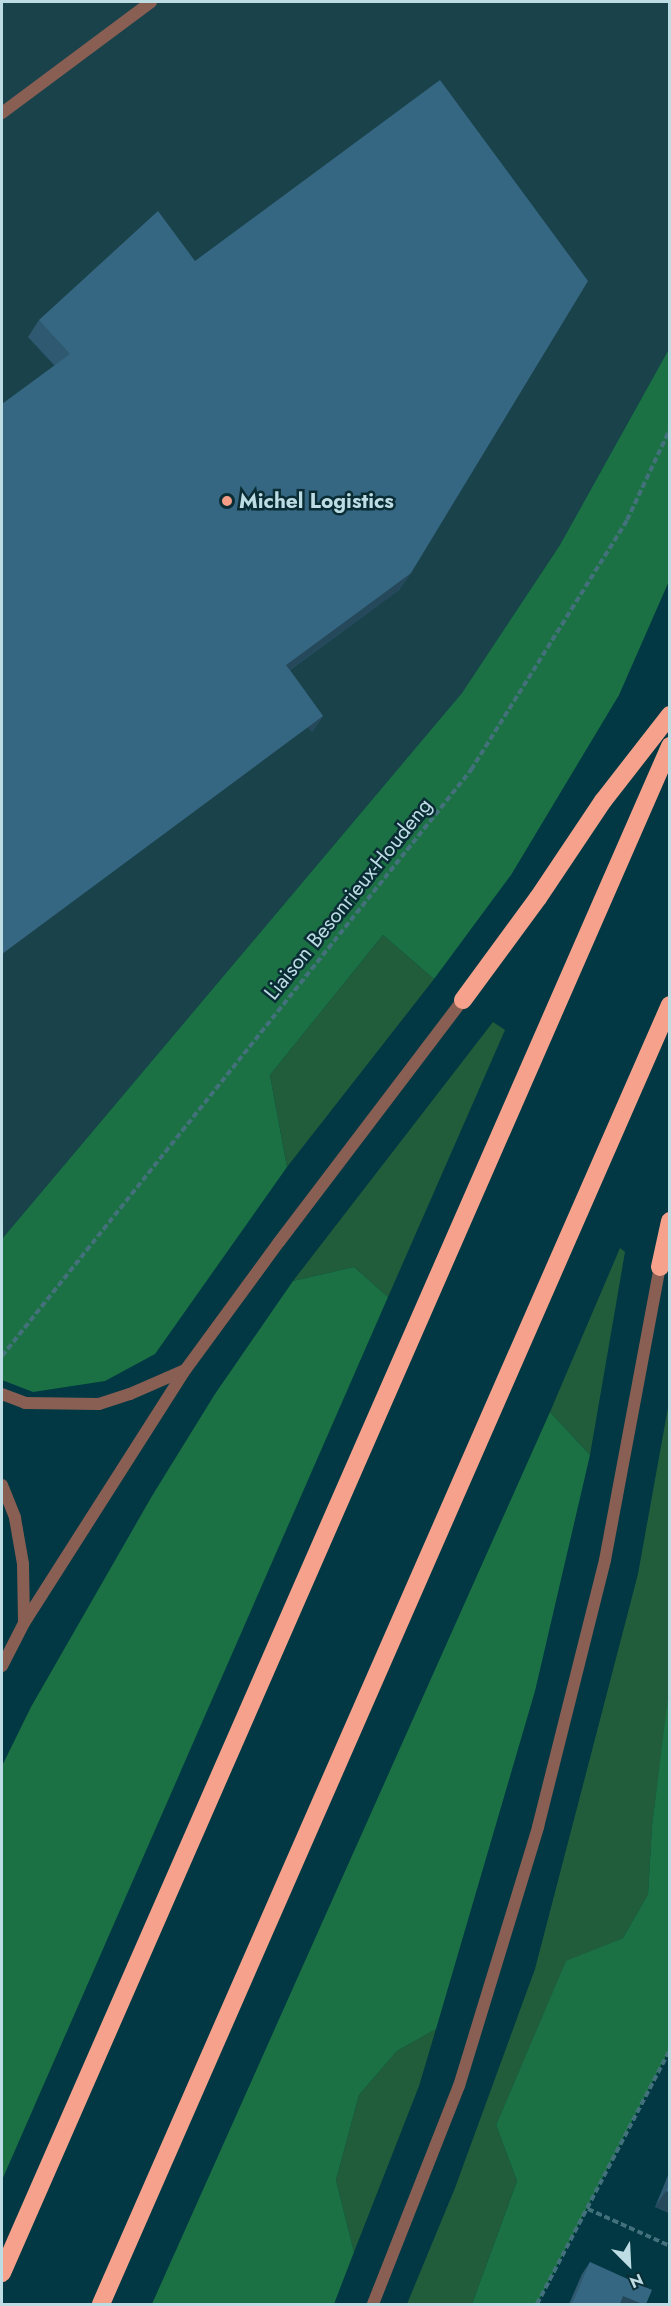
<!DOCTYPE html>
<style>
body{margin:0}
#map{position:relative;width:671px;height:2306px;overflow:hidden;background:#013843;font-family:Jost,sans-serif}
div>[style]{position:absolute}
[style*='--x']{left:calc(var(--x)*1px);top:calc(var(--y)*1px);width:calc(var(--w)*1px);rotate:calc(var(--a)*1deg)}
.built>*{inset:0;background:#1a424b}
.green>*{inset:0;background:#215d3b}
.forest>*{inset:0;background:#1c7144}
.path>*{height:4px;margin-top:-2px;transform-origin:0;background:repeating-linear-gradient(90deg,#43717b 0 6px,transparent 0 9px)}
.lane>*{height:12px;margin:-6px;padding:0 6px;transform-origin:6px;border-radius:6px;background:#8a5f53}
.street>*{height:12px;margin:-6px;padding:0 6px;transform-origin:6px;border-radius:6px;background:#8a5f53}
.highway>*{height:18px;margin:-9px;padding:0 9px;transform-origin:9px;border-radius:9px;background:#f6a18b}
.wall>*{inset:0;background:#2e5970}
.shaded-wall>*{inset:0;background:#26485b;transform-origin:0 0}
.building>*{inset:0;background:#366782}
.dots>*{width:16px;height:16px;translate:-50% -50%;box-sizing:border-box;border:3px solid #0a2d35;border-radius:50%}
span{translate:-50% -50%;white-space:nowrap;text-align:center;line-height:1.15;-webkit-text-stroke:5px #0a2d35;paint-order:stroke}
.poi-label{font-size:21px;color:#bddce4;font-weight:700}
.left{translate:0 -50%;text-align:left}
.street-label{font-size:21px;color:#bddce4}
.frame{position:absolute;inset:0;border:3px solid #bddce4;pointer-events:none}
.north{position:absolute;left:599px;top:2234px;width:60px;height:60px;-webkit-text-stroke:4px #0a2d35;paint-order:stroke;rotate:156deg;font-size:16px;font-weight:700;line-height:24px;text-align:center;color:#bddce4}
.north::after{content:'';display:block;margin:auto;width:21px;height:27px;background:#bddce4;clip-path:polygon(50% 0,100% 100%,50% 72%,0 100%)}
</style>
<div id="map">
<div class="built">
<div style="clip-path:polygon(2px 2px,669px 2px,669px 349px,560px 545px,462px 693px,2px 1239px)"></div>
</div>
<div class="green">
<div style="clip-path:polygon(383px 935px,434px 979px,287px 1167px,270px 1075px)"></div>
<div style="clip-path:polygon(493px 1022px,505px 1030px,388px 1297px,354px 1267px,293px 1281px)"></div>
<div style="clip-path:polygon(620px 1248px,625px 1252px,590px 1455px,550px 1412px)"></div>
<div style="clip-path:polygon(669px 1402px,670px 1690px,652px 1826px,648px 1894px,623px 1938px,566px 1962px,496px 2125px,517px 2181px,472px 2304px,407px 2304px,455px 2188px,535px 1969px,638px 1574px)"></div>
<div style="clip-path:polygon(436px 2029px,419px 2086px,354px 2252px,336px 2180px,359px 2095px,397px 2051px)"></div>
</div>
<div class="forest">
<div style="clip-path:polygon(669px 349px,669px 581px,619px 695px,511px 875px,434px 979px,383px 935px,270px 1075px,287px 1167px,155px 1354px,105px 1381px,33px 1392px,2px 1380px,2px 1239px,462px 693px,560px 545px)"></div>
<div style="clip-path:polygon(354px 1267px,388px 1297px,2px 2180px,2px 1766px,31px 1707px,152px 1496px,215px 1394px,293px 1281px)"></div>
<div style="clip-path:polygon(550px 1412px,590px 1455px,535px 1691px,436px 2029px,397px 2051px,359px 2095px,336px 2180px,354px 2252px,334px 2304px,152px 2304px)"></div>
<div style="clip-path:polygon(669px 1690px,669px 2050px,537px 2304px,472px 2304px,517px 2181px,496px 2125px,566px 1961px,623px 1938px,648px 1894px,652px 1826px)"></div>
</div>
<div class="path">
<div style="--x:2;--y:1356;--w:751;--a:-51.33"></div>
<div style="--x:471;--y:770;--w:295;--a:-58"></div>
<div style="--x:627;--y:520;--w:101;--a:-64.7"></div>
<div style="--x:588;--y:2209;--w:90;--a:24.3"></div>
<div style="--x:537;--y:2304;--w:287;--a:-62.4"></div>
</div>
<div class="lane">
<div style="--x:25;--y:1403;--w:74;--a:0.8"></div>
<div style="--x:99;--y:1404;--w:33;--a:-18"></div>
<div style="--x:130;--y:1394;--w:60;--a:-23.6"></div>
<div style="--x:2;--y:1485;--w:35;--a:68"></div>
<div style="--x:15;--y:1518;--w:47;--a:80.1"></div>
<div style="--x:23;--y:1564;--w:58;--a:89"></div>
<div style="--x:2;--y:1666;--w:48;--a:-62.9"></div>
<div style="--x:24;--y:1623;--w:301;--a:-57.5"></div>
<div style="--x:186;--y:1369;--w:157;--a:-53.8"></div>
<div style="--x:279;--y:1242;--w:304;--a:-52.8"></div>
<div style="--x:373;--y:2304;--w:234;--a:-68.5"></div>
<div style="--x:459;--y:2086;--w:271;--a:-73"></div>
<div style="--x:538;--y:1827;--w:275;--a:-75.9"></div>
<div style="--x:605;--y:1560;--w:298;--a:-79.4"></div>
</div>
<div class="street">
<div style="--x:2;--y:113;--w:186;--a:-36.7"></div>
<div style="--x:2;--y:1394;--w:25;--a:21"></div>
</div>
<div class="highway">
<div style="--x:463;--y:1000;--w:127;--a:-53.7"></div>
<div style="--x:538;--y:898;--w:117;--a:-56.2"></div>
<div style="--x:603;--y:801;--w:109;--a:-52.1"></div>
<div style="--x:660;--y:1267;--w:47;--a:-77.7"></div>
<div style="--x:2;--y:2273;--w:1667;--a:-66.37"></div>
<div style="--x:101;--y:2304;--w:1418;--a:-66.35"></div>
</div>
<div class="wall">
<div style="clip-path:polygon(39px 320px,411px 573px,399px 590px,290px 670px,323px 716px,312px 732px,54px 365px,28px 337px)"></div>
<div style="clip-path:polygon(669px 2173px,669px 2213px,655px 2207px)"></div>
<div style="clip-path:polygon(590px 2262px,646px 2304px,569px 2304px,582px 2274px)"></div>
</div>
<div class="shaded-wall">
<div style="clip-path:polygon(411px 573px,399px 590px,274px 681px,286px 665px)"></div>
<div style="left:323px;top:716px;width:19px;height:400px;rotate:125deg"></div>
<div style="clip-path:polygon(666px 2191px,669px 2192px,669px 2213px,655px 2207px)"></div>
<div style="clip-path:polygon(623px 2296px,643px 2304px,618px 2304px)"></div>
</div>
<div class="building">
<div style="clip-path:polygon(440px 80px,588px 281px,411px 573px,286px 665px,323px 716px,2px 954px,2px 404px,70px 354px,39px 320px,158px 211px,195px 261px)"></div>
<div style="clip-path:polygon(669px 2184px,669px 2192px,666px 2191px)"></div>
<div style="clip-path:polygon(590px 2262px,652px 2290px,646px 2304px,643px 2304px,623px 2296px,620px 2304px,572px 2304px)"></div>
</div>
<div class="dots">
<div style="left:227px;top:501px;background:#f49e88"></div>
</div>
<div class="poi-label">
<span class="left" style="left:239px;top:501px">Michel Logistics</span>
</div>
<div class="street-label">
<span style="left:348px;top:899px;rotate:-51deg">Liaison Besonrieux-Houdeng</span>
</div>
<div class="frame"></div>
<div class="north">N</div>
</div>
